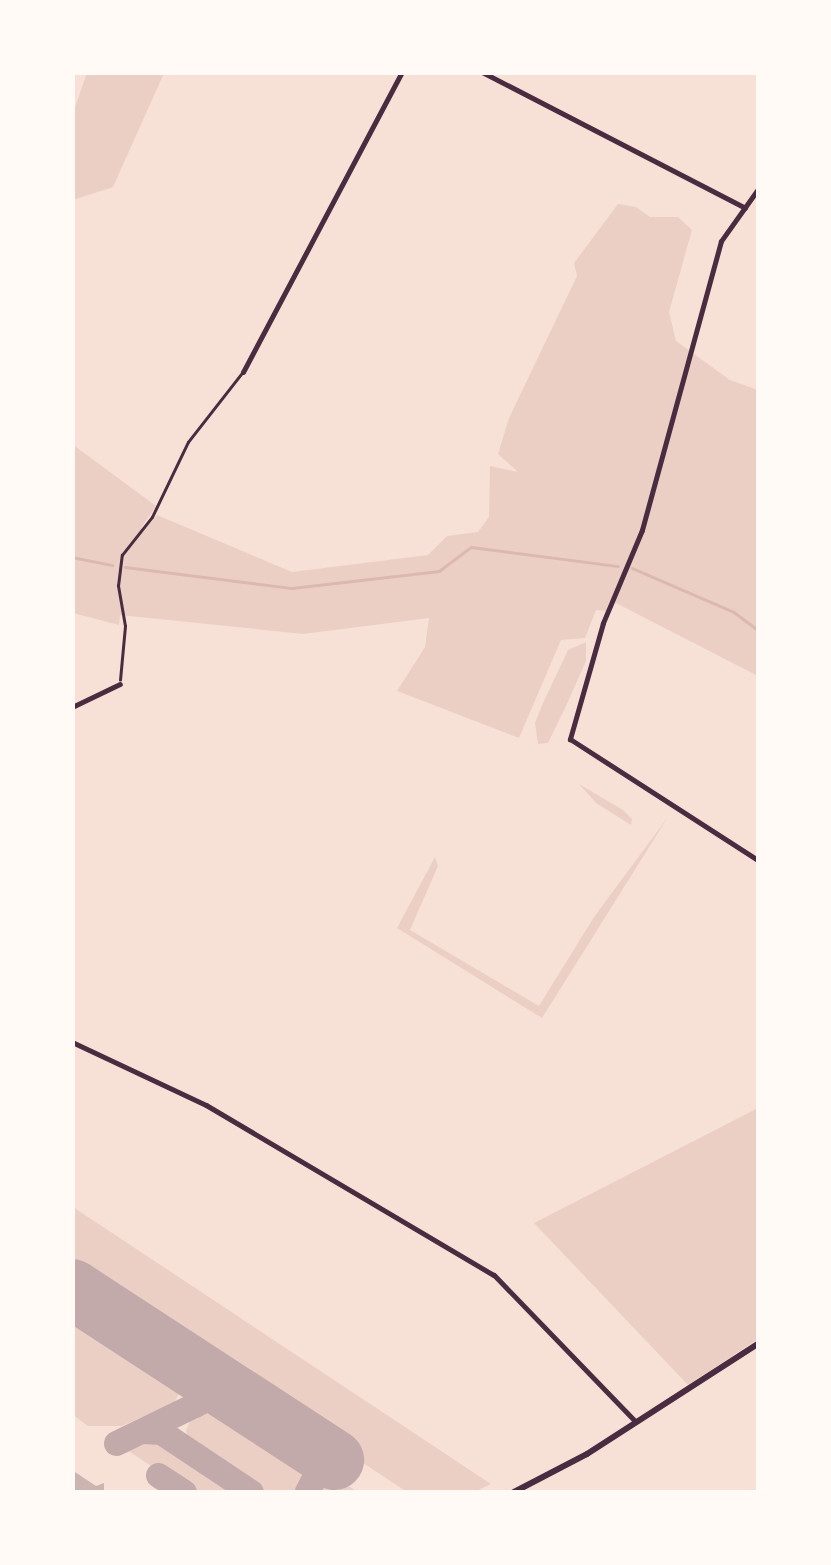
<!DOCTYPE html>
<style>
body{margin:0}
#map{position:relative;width:831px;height:1565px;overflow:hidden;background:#f7e1d7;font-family:Quicksand,sans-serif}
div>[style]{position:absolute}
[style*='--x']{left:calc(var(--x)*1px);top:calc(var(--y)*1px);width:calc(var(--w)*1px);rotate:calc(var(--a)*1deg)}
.green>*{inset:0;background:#ebcfc5}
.stream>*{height:2.5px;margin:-1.25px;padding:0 1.25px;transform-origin:1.25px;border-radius:1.25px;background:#dcb8b0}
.taxiway>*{height:25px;margin:-12.5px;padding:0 12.5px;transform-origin:12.5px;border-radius:12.5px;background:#c3aaaa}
.runway>*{height:60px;margin:-30px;padding:0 30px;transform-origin:30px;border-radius:30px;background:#c3aaaa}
.building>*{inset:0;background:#ccb4b1}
.service>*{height:2.5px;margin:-1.25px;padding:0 1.25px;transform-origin:1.25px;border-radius:1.25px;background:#4a2c40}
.minor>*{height:5px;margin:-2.5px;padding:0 2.5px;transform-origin:2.5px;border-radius:2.5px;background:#4a2c40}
.tertiary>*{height:6px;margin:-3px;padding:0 3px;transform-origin:3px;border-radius:3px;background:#4a2c40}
span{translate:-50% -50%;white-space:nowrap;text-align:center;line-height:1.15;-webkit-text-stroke:8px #fffaf5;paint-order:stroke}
.frame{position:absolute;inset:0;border:75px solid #fffaf5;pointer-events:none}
</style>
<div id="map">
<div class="green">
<div style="clip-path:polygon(87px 73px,164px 73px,113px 187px,73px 200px,73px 113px)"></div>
<div style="clip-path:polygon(618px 204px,636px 207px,650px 217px,678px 217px,692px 230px,669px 312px,676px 341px,730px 380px,758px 390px,758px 676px,610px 600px,606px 611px,596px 610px,585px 638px,561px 640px,519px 738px,397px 691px,425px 647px,429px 618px,303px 634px,120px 615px,119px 625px,73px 613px,72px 444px,156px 506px,141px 528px,146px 528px,157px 515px,292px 572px,428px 555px,447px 536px,478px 532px,489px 517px,490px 466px,518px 472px,498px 454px,509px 418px,577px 276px,574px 263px)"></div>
<div style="clip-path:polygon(586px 642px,586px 661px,566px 706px,548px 743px,538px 744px,535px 723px,543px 703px,568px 650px)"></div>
<div style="clip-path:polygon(579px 784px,623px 810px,632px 819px,631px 825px,596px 803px)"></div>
<div style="clip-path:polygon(668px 817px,542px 1018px,397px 928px,435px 857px,438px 866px,410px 930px,539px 1006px,594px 917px)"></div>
<div style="clip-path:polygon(758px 1108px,758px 1339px,688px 1385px,534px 1223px)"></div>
<div style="clip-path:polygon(73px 1207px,491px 1484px,474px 1492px,407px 1492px,73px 1271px)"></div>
<div style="clip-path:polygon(72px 1304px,175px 1371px,182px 1388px,174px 1403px,122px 1426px,88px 1426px,73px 1415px)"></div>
<div style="clip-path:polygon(214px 1406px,230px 1408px,302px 1455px,310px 1476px,300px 1492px,259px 1492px,192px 1446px,186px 1431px,190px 1421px)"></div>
<div style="clip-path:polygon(150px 1439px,164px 1441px,242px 1492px,190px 1492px,127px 1450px)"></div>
<div style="clip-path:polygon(327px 1472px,358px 1492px,314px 1492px)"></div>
</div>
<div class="stream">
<div style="--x:72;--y:557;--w:41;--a:11.3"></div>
<div style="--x:125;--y:567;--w:168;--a:7.2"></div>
<div style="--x:292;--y:588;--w:148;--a:-6.6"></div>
<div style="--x:439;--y:571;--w:40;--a:-37"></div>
<div style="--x:471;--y:547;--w:148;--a:7.4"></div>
<div style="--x:632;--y:568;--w:111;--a:23.3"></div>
<div style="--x:734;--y:612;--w:30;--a:37"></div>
</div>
<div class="taxiway">
<div style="--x:190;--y:1366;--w:25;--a:56"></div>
<div style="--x:204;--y:1387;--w:20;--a:117"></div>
<div style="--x:142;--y:1431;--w:19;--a:3"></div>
<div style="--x:161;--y:1432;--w:108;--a:33.7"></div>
<div style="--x:307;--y:1442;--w:25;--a:53"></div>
<div style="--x:322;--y:1462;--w:34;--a:117"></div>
<div style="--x:116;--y:1443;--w:112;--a:-25.9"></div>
<div style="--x:217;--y:1394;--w:19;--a:3"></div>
<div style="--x:158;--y:1475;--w:31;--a:33"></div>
</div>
<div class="runway">
<div style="--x:72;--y:1289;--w:313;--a:33.1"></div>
</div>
<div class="building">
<div style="clip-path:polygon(72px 1470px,96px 1486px,104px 1483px,104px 1492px,72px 1492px)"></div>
</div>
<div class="service">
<div style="--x:120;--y:680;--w:54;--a:-84.7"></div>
<div style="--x:125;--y:626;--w:41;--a:-99.9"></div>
<div style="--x:118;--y:586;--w:31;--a:-83"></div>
<div style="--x:122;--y:555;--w:48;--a:-51.7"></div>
<div style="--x:152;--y:517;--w:83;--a:-64.4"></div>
<div style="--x:188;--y:442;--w:88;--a:-52"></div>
</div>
<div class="minor">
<div style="--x:482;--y:72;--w:296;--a:27.3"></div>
<div style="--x:758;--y:189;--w:64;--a:125.4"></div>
<div style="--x:721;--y:241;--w:300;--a:105.3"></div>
<div style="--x:642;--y:530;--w:101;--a:112.8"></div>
<div style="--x:603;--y:623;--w:121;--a:105.9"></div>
<div style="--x:570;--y:739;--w:224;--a:32.8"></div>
<div style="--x:243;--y:372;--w:340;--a:-62.1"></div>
<div style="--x:72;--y:707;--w:53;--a:-25.6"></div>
<div style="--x:72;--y:1042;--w:148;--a:25.2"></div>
<div style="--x:206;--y:1105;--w:334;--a:30.6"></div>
<div style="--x:494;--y:1275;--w:204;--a:46"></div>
</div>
<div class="tertiary">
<div style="--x:514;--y:1492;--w:82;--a:-27.5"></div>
<div style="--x:587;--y:1454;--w:203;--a:-32.8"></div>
</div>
<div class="frame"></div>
</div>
